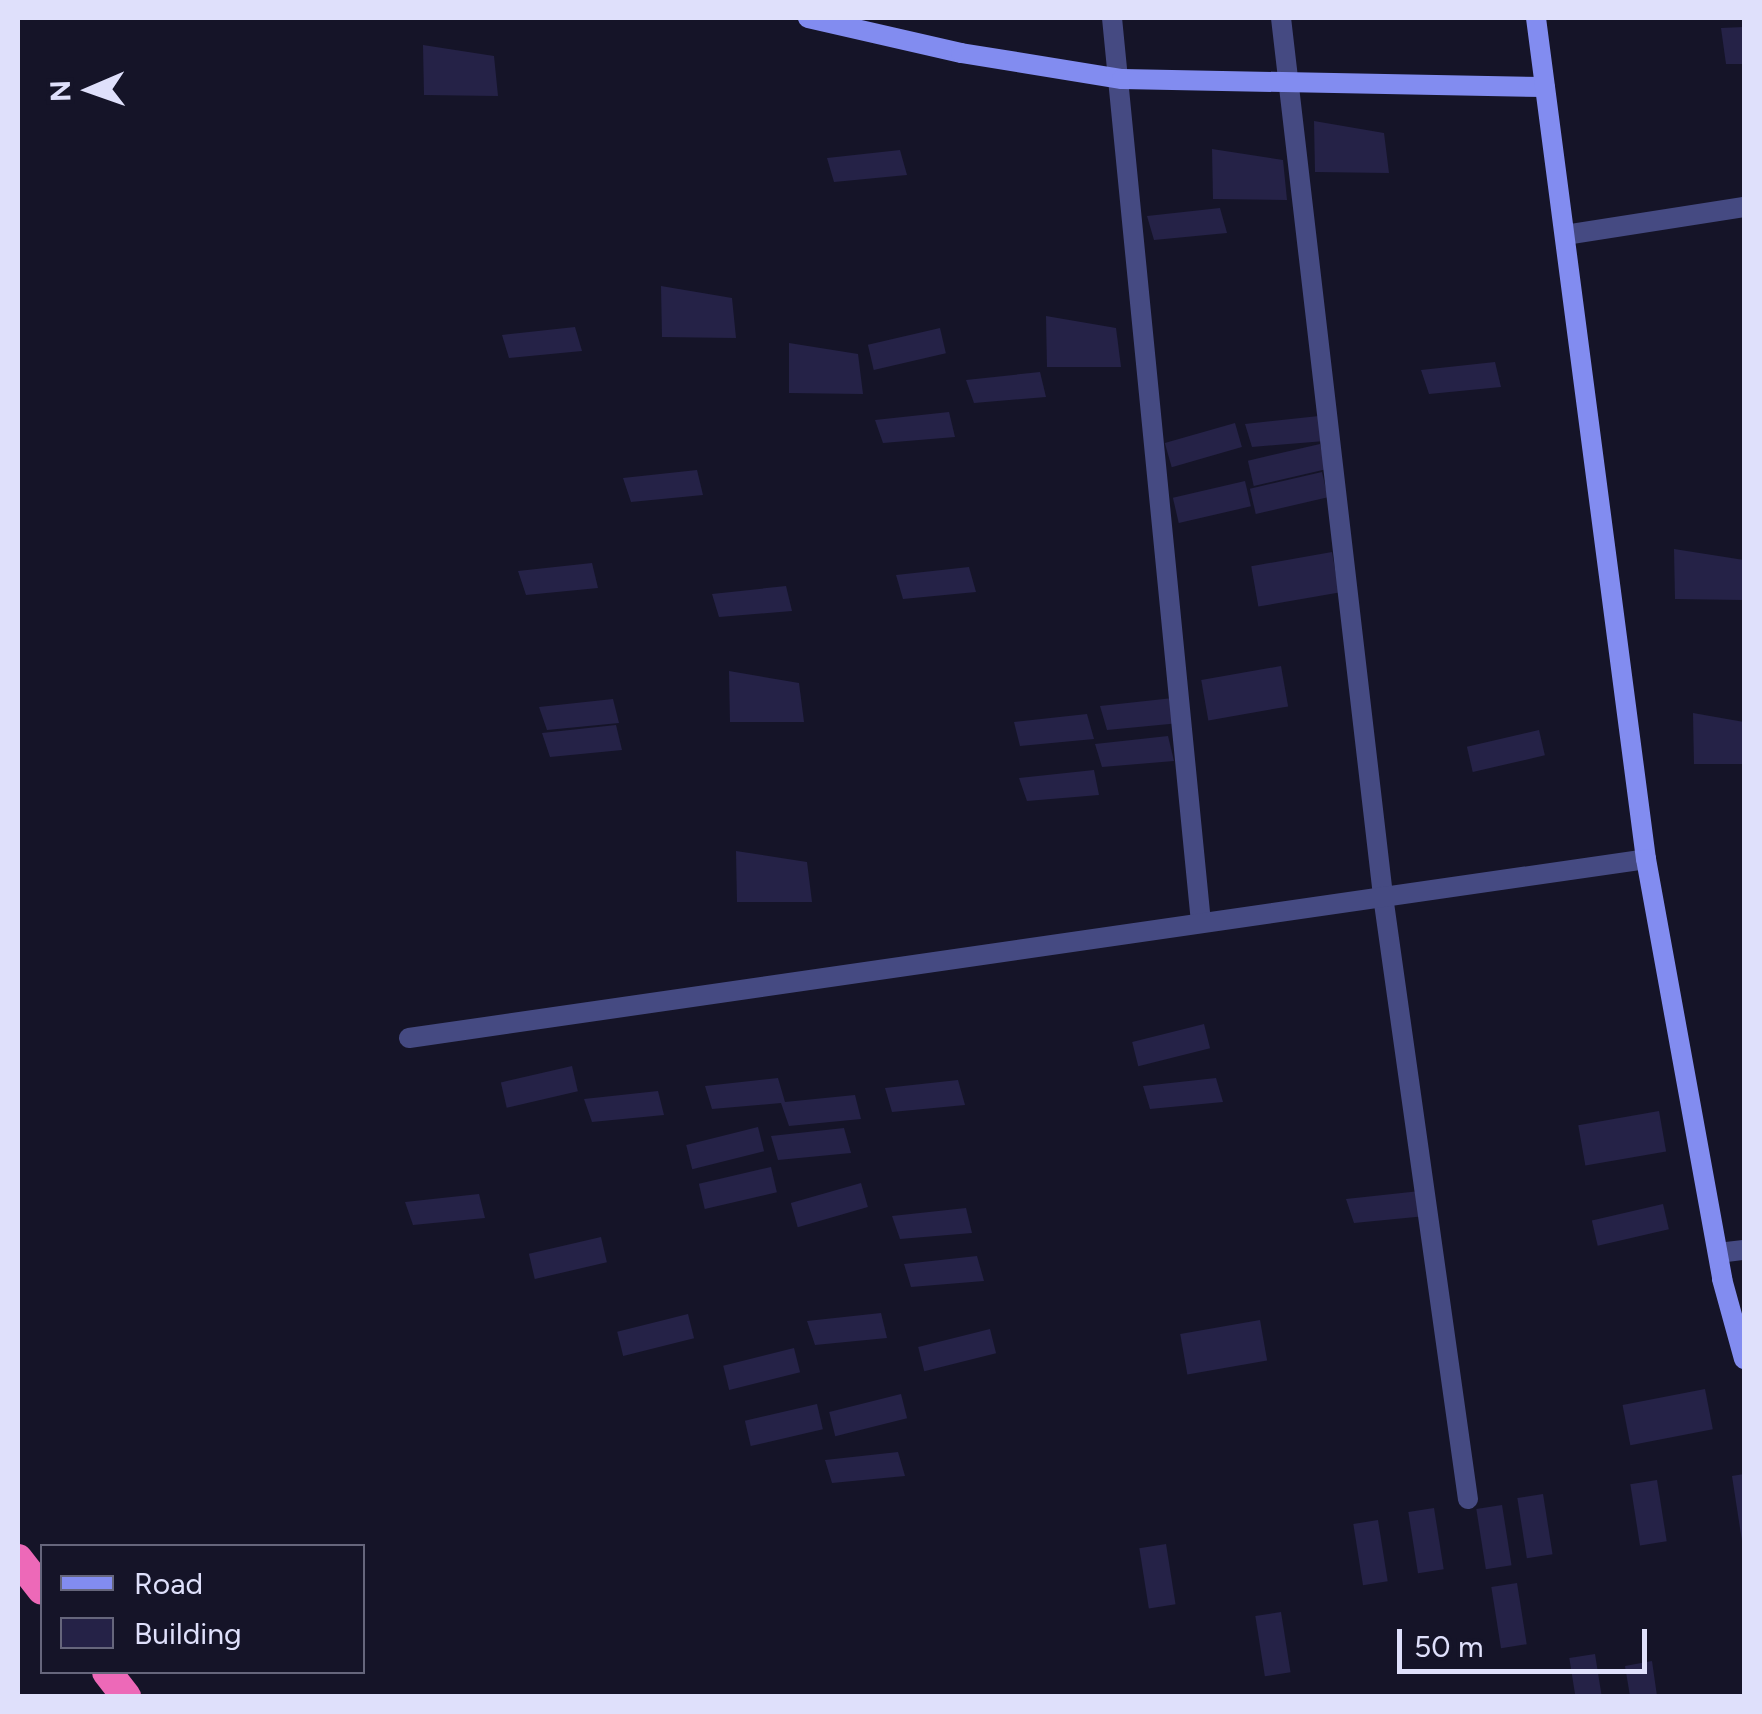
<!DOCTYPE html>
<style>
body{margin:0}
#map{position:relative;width:1762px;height:1714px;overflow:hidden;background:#151428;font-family:Figtree,sans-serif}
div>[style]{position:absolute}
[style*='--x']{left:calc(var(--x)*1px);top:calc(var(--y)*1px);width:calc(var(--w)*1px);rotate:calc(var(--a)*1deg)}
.building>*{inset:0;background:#252247;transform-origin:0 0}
.street>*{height:20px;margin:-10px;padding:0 10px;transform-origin:10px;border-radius:10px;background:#454a82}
.secondary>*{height:20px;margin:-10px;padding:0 10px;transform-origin:10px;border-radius:10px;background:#828cf0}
.highway>*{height:30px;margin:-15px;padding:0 15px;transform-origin:15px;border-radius:15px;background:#ed69b8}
span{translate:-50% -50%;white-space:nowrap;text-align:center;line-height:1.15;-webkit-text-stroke:8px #151428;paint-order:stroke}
.frame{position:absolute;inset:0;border:20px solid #dfe0fb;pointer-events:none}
.legend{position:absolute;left:40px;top:1544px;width:325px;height:130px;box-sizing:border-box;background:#151428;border:2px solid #66667c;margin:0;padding:12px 18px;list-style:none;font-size:30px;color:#dfe0fb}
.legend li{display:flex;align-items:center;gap:20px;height:50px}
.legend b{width:50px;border:2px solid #66667c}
.north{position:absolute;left:40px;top:40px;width:100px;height:100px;-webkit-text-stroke:8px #151428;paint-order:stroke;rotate:268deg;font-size:28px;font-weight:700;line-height:40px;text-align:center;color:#dfe0fb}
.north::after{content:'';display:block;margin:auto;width:35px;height:45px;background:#dfe0fb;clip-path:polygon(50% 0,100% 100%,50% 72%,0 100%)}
.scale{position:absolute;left:1397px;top:1629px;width:250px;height:45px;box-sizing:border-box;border:5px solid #dfe0fb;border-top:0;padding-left:12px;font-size:30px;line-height:35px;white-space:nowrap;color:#dfe0fb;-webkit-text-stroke:8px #151428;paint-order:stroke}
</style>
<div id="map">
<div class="building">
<div style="clip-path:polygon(1744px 27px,1744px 64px,1726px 64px,1721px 28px)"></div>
<div style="clip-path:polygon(423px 45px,494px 56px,498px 96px,424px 95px)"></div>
<div style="clip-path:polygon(1314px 121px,1384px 133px,1389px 173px,1315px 172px)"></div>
<div style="clip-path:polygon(1212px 149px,1283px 160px,1287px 200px,1213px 199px)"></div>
<div style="clip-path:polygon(900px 150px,907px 175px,834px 182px,827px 158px)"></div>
<div style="clip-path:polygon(1220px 208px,1227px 233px,1154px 240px,1147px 216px)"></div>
<div style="clip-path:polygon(661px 286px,732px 298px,736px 338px,662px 337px)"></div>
<div style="clip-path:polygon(1046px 316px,1116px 328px,1121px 367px,1047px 367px)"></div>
<div style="clip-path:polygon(575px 327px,582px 351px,509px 358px,502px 335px)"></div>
<div style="left:940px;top:328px;width:26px;height:74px;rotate:77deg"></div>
<div style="clip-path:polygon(789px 343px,858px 354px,863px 394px,789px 393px)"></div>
<div style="clip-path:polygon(1495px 362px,1501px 387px,1429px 394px,1421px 370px)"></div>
<div style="clip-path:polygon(1040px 372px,1046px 397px,974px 403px,966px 380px)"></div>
<div style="clip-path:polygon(949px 412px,955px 437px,883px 443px,875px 420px)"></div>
<div style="clip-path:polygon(1319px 416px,1325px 441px,1252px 447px,1245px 424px)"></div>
<div style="left:1235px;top:423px;width:25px;height:73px;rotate:74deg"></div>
<div style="left:1320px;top:444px;width:26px;height:74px;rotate:77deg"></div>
<div style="clip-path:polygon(697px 470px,703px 495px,631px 502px,623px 478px)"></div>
<div style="left:1322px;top:472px;width:26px;height:74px;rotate:77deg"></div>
<div style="left:1245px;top:481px;width:26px;height:74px;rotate:77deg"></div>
<div style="clip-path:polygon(1674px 549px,1744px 560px,1744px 600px,1675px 599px)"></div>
<div style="left:1332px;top:552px;width:41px;height:82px;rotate:80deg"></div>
<div style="clip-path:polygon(592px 563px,598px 588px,526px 595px,518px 571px)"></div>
<div style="clip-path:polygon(969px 567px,976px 592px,903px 599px,896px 575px)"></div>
<div style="clip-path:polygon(786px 586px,792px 611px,719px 617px,712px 594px)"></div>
<div style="left:1281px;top:666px;width:41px;height:81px;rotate:80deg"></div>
<div style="clip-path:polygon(729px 671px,799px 683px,804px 722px,730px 722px)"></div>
<div style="clip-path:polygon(1173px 698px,1180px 723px,1107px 730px,1100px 706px)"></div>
<div style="clip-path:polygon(613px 699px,619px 723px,547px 730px,539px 707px)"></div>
<div style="clip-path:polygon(1693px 713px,1744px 722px,1744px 764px,1694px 764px)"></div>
<div style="clip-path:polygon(1087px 714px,1094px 739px,1020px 746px,1014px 722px)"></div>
<div style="clip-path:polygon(616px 725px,622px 750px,550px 757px,542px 733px)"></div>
<div style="left:1539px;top:730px;width:26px;height:74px;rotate:77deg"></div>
<div style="clip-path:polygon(1168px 736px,1174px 761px,1102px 767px,1095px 744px)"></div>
<div style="clip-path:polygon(1094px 770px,1099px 795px,1027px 801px,1019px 778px)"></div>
<div style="clip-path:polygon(736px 851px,807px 862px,812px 902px,737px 902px)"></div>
<div style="left:1204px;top:1024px;width:25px;height:74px;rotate:76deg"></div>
<div style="left:572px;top:1066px;width:26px;height:73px;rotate:77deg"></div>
<div style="clip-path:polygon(778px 1078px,785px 1102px,855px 1095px,861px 1119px,789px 1126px,781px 1103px,712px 1109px,705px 1086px)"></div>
<div style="clip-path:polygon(1216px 1078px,1223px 1102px,1150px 1109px,1143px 1086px)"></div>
<div style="clip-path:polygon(958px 1080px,965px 1105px,892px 1112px,885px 1088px)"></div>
<div style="clip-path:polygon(658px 1091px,664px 1115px,592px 1122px,584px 1099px)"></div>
<div style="left:1659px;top:1111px;width:41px;height:82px;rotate:80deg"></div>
<div style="left:758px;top:1127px;width:25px;height:74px;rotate:76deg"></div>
<div style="clip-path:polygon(844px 1128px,851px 1153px,778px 1160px,771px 1136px)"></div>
<div style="left:771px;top:1167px;width:26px;height:74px;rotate:77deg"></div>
<div style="left:861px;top:1183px;width:25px;height:73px;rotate:74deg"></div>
<div style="clip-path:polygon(1420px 1191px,1426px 1216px,1354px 1223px,1346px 1199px)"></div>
<div style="clip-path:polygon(479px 1194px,485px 1218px,413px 1225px,405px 1202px)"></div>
<div style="left:1663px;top:1204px;width:26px;height:73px;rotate:77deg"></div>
<div style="clip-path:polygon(966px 1208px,972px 1233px,900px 1239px,892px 1216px)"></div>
<div style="left:601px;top:1237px;width:26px;height:74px;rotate:77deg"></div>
<div style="clip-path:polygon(977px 1256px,984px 1281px,911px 1287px,904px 1264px)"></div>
<div style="clip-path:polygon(881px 1313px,887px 1338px,815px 1345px,807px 1321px)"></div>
<div style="left:688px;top:1314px;width:25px;height:73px;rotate:76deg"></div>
<div style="left:1260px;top:1320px;width:41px;height:81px;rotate:80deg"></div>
<div style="left:990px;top:1329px;width:25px;height:74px;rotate:76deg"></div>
<div style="left:794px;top:1348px;width:25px;height:73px;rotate:76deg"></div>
<div style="left:1705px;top:1389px;width:41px;height:84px;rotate:79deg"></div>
<div style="left:901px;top:1394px;width:25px;height:74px;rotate:76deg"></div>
<div style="left:817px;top:1404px;width:26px;height:74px;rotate:77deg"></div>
<div style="clip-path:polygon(898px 1452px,905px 1476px,832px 1483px,825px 1460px)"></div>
<div style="clip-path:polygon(1744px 1474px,1744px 1541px,1742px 1541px,1732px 1476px)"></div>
<div style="left:1657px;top:1480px;width:62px;height:27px;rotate:81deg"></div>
<div style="left:1543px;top:1494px;width:61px;height:26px;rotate:81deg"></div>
<div style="left:1502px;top:1505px;width:61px;height:26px;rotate:81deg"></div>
<div style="left:1434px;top:1508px;width:62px;height:26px;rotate:81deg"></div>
<div style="left:1378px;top:1520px;width:62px;height:25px;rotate:81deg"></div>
<div style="left:1166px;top:1544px;width:61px;height:27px;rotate:81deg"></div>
<div style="left:1517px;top:1583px;width:62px;height:26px;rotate:81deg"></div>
<div style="left:1281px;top:1612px;width:61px;height:26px;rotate:81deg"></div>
<div style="left:1595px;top:1654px;width:43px;height:26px;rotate:81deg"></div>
<div style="clip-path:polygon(1652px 1661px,1657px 1696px,1630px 1696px,1625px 1666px)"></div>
</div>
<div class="street">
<div style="--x:1112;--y:18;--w:909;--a:84.38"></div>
<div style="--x:1281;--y:18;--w:884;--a:83.37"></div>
<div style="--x:1383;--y:896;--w:609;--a:81.98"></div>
<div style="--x:1565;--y:235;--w:181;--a:-8.9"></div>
<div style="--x:409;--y:1038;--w:1250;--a:-8.23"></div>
<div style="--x:1718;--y:1253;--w:26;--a:-7"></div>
</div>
<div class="secondary">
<div style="--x:808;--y:18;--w:157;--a:12.9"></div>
<div style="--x:961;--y:53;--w:163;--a:9.2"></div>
<div style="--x:1122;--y:79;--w:423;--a:1.1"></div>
<div style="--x:1536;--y:18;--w:848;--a:82.55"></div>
<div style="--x:1646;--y:859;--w:427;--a:79.7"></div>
<div style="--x:1722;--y:1279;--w:83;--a:74.6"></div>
</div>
<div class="highway">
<div style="--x:18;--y:1559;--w:39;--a:52"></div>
<div style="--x:107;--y:1672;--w:31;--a:52"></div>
</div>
<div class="frame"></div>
<ul class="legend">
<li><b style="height:12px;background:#828cf0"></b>Road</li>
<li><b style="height:28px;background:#252247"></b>Building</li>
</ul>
<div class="north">N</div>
<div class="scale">50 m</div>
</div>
